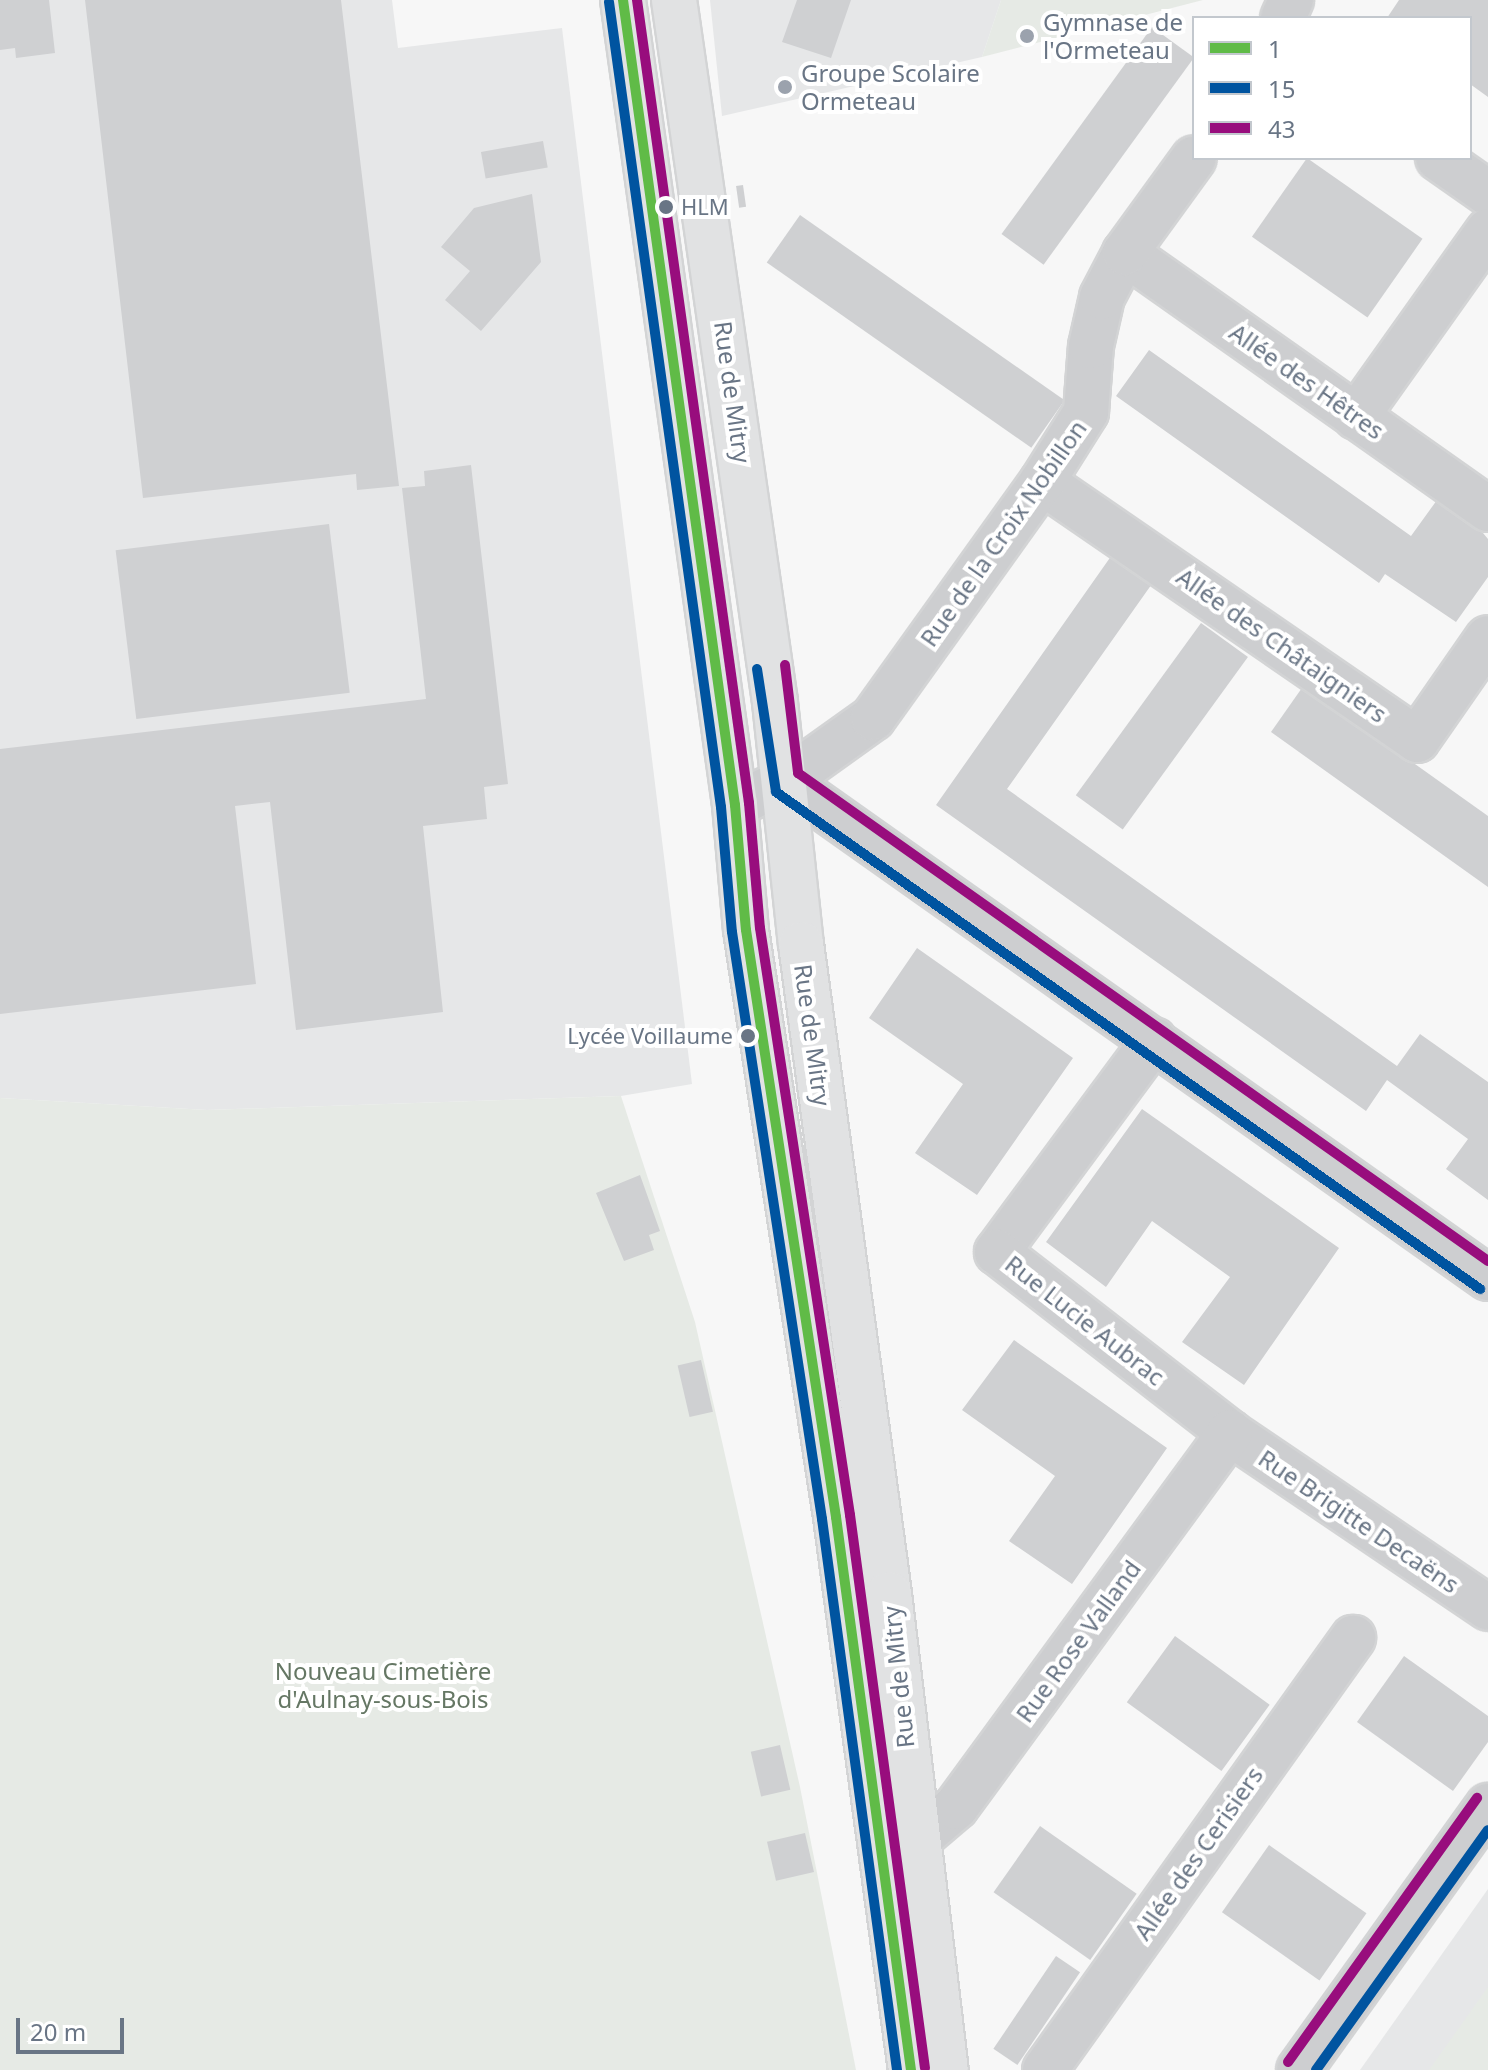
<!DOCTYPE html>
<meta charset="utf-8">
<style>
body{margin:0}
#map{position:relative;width:1488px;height:2070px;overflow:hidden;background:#f7f7f7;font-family:"Noto Sans",sans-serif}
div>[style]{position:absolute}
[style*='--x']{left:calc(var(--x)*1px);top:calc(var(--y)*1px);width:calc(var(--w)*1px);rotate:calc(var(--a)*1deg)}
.built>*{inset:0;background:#e6e7e8}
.green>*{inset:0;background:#e6eae5}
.building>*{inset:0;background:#cfd0d2;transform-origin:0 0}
.roads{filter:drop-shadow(2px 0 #d3d4d5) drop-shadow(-2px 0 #d3d4d5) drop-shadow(0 2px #d3d4d5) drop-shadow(0 -2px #d3d4d5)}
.minor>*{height:44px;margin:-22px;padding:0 22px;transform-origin:22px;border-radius:22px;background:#cdced0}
.primary>*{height:44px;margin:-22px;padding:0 22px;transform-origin:22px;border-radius:22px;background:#e1e2e3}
.bus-1>*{height:10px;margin:-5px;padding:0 5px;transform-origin:5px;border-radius:5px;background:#60bb47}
.bus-2>*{height:10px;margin:-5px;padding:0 5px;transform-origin:5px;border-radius:5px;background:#0054a0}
.bus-3>*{height:10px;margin:-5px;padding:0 5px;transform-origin:5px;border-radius:5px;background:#980d7d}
.dots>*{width:22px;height:22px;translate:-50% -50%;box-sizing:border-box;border:4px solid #fff;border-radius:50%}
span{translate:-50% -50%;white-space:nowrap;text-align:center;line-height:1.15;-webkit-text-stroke:8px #fff;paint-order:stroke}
.bus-label{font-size:22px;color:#697585}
.left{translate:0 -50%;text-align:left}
.right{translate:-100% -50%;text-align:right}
.poi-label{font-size:24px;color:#697585}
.street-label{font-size:24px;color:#697585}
.park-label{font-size:24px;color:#657764}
.legend{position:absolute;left:1192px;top:16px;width:280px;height:144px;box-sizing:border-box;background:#fff;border:2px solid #c3c8ce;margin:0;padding:10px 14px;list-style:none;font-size:24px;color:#697585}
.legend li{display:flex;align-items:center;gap:16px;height:40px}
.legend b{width:40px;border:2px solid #c3c8ce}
.scale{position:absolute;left:16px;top:2018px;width:108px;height:36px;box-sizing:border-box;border:4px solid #697585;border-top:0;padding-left:10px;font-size:24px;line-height:28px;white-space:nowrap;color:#697585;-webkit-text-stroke:6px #fff;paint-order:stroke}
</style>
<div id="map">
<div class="built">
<div style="clip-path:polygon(0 0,392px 0,398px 48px,562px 28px,692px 1084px,621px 1096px,207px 1110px,0 1098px)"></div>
<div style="clip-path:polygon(710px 0,1001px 0,982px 57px,722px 116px)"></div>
<div style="clip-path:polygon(1488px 1889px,1488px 2070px,1360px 2070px)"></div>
</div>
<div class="green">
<div style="clip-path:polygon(1001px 0,1203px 0,982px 57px)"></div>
<div style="clip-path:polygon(621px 1096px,695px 1322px,800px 1787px,856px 2070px,0 2070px,0 1098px,207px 1110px)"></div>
<div style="clip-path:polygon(1488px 1987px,1488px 2070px,1429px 2070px)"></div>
</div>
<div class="building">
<div style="clip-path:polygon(0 0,49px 0,55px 53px,16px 58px,15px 48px,0 50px)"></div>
<div style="clip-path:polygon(85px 0,341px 0,399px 486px,357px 490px,356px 474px,143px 498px)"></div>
<div style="clip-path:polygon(797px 0,851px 0,831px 58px,782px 42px)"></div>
<div style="clip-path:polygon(1399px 0,1488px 0,1488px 97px,1470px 84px,1470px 18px,1387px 18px)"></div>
<div style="left:1152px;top:27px;width:52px;height:256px;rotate:36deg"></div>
<div style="left:543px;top:141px;width:27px;height:63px;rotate:80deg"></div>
<div style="left:1307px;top:158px;width:141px;height:96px;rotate:35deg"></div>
<div style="left:743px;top:185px;width:22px;height:7px;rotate:82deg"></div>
<div style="clip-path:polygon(532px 194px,541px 262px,481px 331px,445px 300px,470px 271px,441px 247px,474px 208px)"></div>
<div style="left:800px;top:215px;width:323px;height:58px;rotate:35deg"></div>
<div style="clip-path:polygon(1149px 350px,1411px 536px,1437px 500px,1483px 533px,1488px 539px,1488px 577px,1456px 622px,1385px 574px,1379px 583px,1116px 396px)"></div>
<div style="clip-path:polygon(471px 465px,508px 784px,484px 787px,487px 819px,423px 826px,443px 1012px,296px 1030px,270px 802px,235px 806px,256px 984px,0 1014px,0 749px,426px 699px,402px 488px,425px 486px,424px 471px)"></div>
<div style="left:329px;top:524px;width:170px;height:215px;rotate:83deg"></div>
<div style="clip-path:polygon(1114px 552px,1154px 581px,1007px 789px,1397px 1066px,1420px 1034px,1488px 1082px,1488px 1200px,1446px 1169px,1468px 1139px,1387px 1080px,1366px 1111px,936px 805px)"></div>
<div style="left:1201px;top:623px;width:58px;height:213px;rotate:36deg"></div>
<div style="clip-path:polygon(1304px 685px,1488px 816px,1488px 887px,1271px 732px)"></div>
<div style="clip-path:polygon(917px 948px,1073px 1058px,977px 1195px,915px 1153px,963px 1084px,869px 1018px)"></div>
<div style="clip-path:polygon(1142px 1109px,1339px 1248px,1244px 1385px,1182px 1342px,1230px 1277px,1152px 1221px,1106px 1287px,1046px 1242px)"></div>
<div style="clip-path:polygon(640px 1175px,660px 1231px,649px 1235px,654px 1250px,624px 1261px,596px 1193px)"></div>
<div style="clip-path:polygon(1014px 1340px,1167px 1448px,1072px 1584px,1009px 1541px,1055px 1476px,962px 1410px)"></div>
<div style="left:701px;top:1360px;width:53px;height:24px;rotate:77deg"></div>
<div style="left:1175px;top:1636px;width:117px;height:82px;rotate:36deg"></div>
<div style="clip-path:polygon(1404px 1656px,1488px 1716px,1488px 1742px,1453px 1791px,1357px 1722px)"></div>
<div style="left:780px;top:1745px;width:46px;height:30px;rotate:77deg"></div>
<div style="left:1040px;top:1826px;width:118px;height:81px;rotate:35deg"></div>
<div style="left:805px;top:1833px;width:40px;height:39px;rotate:77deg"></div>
<div style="left:1269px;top:1845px;width:119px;height:82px;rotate:35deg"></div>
<div style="left:1056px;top:1956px;width:29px;height:112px;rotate:34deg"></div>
</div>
<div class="roads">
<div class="minor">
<div style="--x:1283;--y:18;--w:20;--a:-66"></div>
<div style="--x:1438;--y:158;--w:61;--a:35"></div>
<div style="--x:1125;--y:253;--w:444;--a:35.2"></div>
<div style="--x:1356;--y:417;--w:228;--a:-54.6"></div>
<div style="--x:1042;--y:482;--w:455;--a:34.5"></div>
<div style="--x:1417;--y:740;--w:124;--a:-55.2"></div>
<div style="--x:785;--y:781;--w:861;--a:35.26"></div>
<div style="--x:735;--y:805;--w:55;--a:-25.6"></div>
<div style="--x:785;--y:781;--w:108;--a:-35.6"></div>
<div style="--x:873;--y:718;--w:290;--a:-54.4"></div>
<div style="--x:1042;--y:482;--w:83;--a:-57.8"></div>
<div style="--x:1086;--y:412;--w:66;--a:-85.7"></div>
<div style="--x:1091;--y:346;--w:50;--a:-77.3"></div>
<div style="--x:1102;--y:297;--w:50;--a:-62.4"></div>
<div style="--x:1125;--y:253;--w:117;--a:-54"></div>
<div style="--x:1154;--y:1040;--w:264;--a:126.5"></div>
<div style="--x:997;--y:1252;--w:295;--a:37.8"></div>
<div style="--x:1230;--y:1433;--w:312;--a:34.1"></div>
<div style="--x:916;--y:1841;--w:52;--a:-40.4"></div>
<div style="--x:956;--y:1807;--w:464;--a:-53.8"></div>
<div style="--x:1045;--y:2070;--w:531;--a:-54.51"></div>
<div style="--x:1299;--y:2070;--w:325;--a:-54.4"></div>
</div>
<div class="primary">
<div style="--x:623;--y:0;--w:813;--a:82.08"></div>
<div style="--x:735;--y:805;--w:125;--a:85"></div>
<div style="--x:746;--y:930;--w:594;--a:81.28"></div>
<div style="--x:836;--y:1517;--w:558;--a:82.28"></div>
<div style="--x:674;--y:0;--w:709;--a:81.81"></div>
<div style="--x:775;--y:702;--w:243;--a:83.9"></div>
<div style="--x:801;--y:944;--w:656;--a:82.29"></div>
<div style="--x:889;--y:1594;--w:479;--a:83.2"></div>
</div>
</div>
<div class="bus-1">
<div style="--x:623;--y:0;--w:813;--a:82.08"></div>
<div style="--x:735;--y:805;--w:125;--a:85"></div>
<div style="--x:746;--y:930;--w:594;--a:81.28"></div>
<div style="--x:836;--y:1517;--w:558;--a:82.28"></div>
</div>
<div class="bus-2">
<div style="--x:609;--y:2;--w:813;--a:82.08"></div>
<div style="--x:721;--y:807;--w:125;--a:85"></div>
<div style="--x:732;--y:932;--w:594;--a:81.28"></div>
<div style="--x:822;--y:1519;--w:556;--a:82.25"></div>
<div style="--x:757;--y:669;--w:124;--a:81.2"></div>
<div style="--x:776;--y:792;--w:862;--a:35.22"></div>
<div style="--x:1316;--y:2070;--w:295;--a:-54.4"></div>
</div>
<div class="bus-3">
<div style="--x:637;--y:0;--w:811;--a:82.06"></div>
<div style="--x:749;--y:803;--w:125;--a:85"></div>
<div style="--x:760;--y:928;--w:594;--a:81.28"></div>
<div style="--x:850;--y:1515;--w:558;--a:82.28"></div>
<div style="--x:785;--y:665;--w:109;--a:83.1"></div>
<div style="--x:798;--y:773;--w:845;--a:35.27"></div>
<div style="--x:1288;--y:2062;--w:325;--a:-54.4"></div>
</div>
<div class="dots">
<div style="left:1027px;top:36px;background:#9ba2ad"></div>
<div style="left:785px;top:87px;background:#9ba2ad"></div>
<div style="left:666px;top:207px;background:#697585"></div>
<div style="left:748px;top:1036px;background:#697585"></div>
</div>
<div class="bus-label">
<span class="left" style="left:681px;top:207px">HLM</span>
<span class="right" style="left:733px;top:1036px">Lycée Voillaume</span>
</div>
<div class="poi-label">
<span class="left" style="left:1043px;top:36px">Gymnase de<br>l'Ormeteau</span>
<span class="left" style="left:801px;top:87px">Groupe Scolaire<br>Ormeteau</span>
</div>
<div class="street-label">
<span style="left:1307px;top:381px;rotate:35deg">Allée des Hêtres</span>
<span style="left:733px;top:392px;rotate:82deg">Rue de Mitry</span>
<span style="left:1003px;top:533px;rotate:-55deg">Rue de la Croix Nobillon</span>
<span style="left:1282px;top:645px;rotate:35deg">Allée des Châtaigniers</span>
<span style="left:813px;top:1035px;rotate:82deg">Rue de Mitry</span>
<span style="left:1085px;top:1320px;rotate:38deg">Rue Lucie Aubrac</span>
<span style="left:1359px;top:1521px;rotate:34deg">Rue Brigitte Decaëns</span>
<span style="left:1078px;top:1641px;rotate:-54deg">Rue Rose Valland</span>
<span style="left:898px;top:1677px;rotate:-96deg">Rue de Mitry</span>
<span style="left:1198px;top:1853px;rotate:-55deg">Allée des Cerisiers</span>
</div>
<div class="park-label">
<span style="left:383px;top:1685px">Nouveau Cimetière<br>d'Aulnay-sous-Bois</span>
</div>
<ul class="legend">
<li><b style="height:10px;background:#60bb47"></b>1</li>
<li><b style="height:10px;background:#0054a0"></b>15</li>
<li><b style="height:10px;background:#980d7d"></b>43</li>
</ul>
<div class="scale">20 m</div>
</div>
